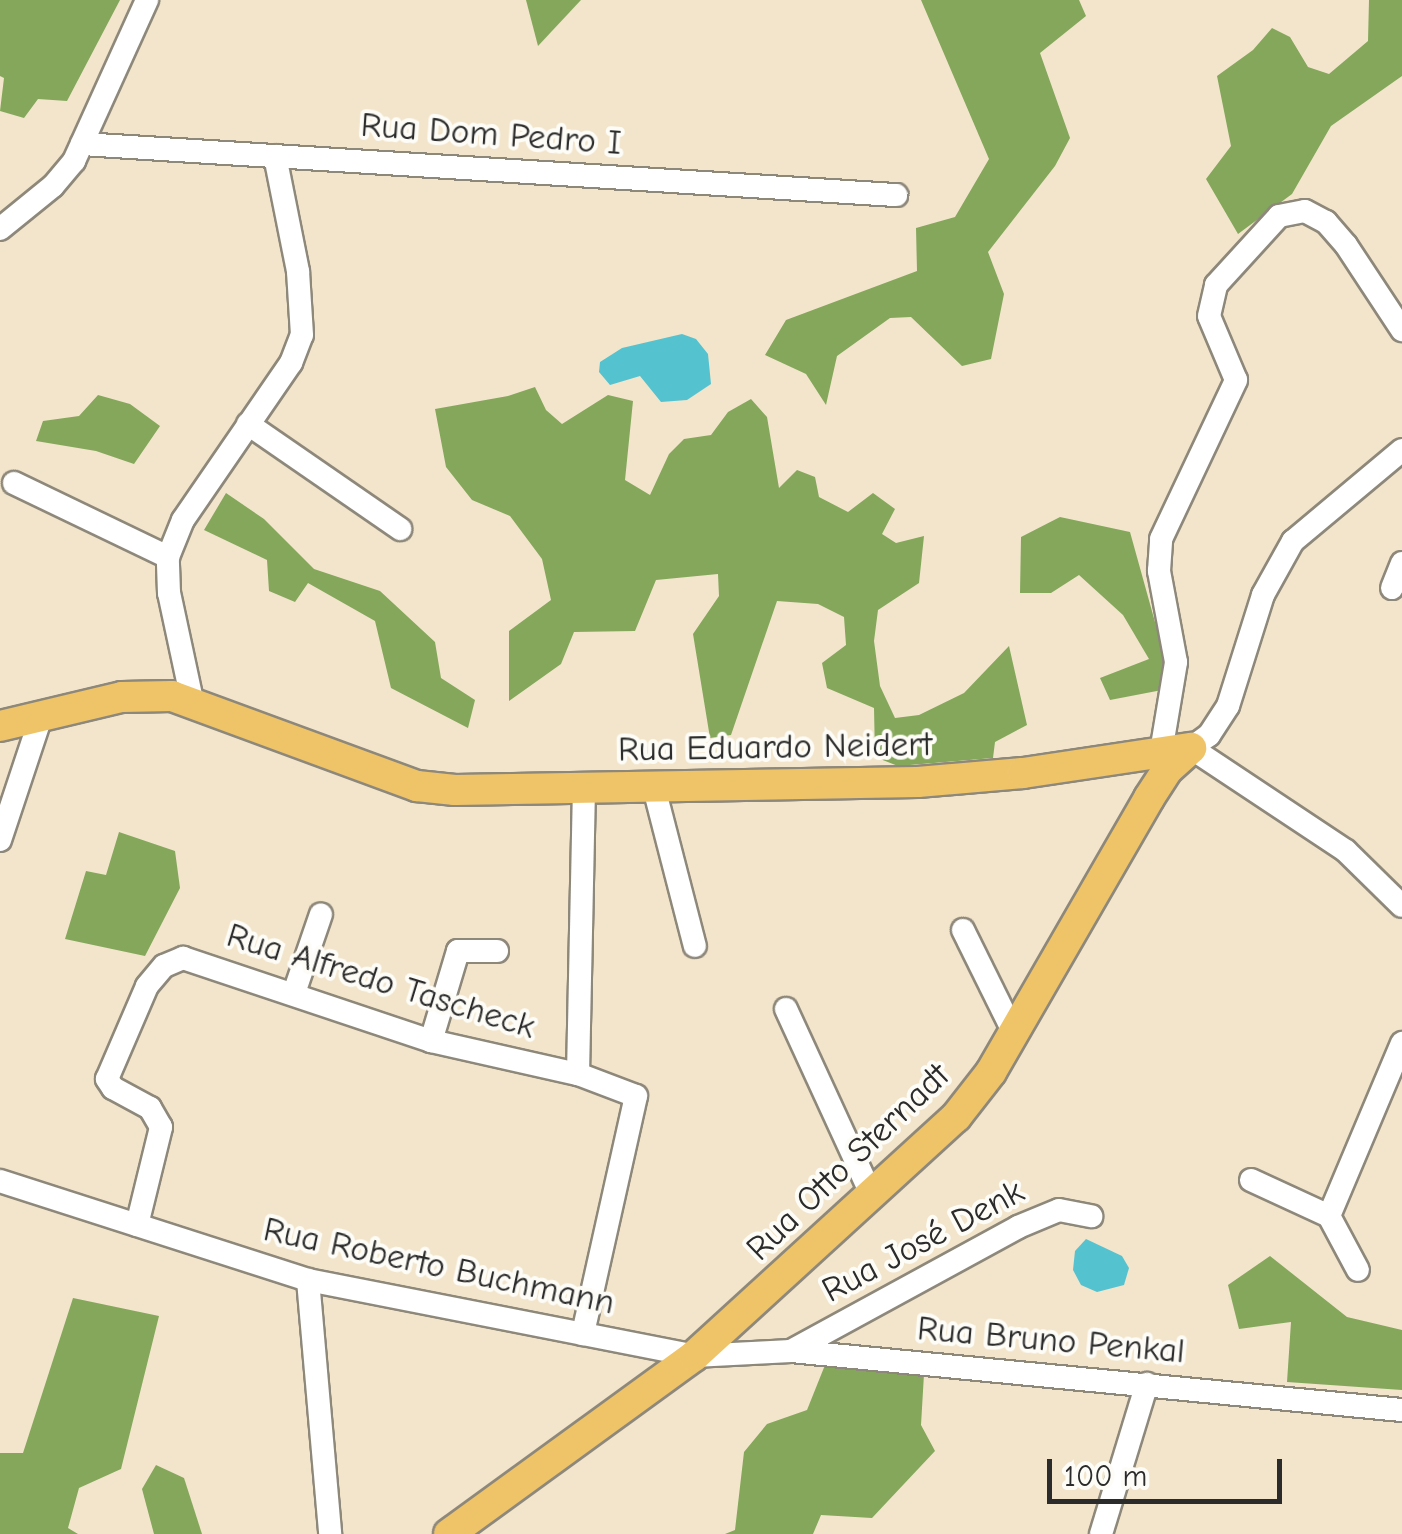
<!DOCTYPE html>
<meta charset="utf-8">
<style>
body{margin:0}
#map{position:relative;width:1402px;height:1534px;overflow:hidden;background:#f2e5cb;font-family:"Comic Neue",sans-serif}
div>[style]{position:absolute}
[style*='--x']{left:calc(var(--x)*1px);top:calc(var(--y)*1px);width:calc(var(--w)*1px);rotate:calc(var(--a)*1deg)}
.forest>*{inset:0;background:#84a75c}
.water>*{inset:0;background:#55c2cf}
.roads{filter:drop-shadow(2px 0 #8e887b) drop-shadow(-2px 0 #8e887b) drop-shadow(0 2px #8e887b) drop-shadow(0 -2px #8e887b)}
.minor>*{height:22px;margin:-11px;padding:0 11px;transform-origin:11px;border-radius:11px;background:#fff}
.major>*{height:30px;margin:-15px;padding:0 15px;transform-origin:15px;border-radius:15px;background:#efc469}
span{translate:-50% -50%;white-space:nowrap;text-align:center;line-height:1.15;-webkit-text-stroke:8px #fdfcf7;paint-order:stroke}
.street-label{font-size:35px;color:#2b2b2b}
.scale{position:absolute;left:1047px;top:1459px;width:235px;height:45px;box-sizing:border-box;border:5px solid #2b2b2b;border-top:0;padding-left:12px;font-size:30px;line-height:35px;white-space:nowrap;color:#2b2b2b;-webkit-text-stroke:8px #fdfcf7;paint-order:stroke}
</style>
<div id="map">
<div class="forest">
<div style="clip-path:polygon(0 0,120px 0,67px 101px,38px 99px,24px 118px,0 111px,4px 78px,0 76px)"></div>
<div style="clip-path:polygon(526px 0,581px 0,538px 46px)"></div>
<div style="clip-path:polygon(921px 0,1079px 0,1086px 16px,1040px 53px,1070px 138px,1055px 166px,988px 252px,1004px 294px,991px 359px,962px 366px,911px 317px,890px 318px,837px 356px,826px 405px,806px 374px,765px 355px,786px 320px,917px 271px,916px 228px,955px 217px,989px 159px)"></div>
<div style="clip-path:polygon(1369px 0,1402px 0,1402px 76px,1331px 126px,1292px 194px,1238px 234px,1206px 179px,1231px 146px,1217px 76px,1253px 50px,1272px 28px,1290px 37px,1308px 67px,1329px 74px,1368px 41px)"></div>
<div style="clip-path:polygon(535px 387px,546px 410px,562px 424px,608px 395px,633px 401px,625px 480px,650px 495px,669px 454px,684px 439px,711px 435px,728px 412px,751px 399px,767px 417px,779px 488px,797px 470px,815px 477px,819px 497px,848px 512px,873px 493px,895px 509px,882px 534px,896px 543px,924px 536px,919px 583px,878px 610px,874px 641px,880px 686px,895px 718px,919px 715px,964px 693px,1009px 646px,1027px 725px,995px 742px,993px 758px,898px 766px,875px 757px,874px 708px,827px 688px,822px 663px,846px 645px,844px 617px,818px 604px,777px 601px,731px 735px,710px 738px,693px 634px,719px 596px,718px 574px,656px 580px,635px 631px,574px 632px,561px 664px,509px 701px,509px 631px,551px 600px,542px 559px,510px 516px,472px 500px,446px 467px,435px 409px,508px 396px)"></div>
<div style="clip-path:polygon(98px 395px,130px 404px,160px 426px,134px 464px,96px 451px,36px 441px,43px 421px,79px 416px)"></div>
<div style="clip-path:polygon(226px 493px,264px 519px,314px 569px,380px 591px,435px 642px,441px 678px,475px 700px,468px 728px,391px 688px,375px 621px,308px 583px,295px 602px,269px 591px,267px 560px,204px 530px)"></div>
<div style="clip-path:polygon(1060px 517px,1130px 532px,1165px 658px,1162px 690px,1110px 700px,1100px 678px,1149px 659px,1123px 615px,1079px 575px,1051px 593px,1020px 593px,1021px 537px)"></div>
<div style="clip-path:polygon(119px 832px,175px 851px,180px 888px,145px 956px,65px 939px,86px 871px,106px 875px)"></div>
<div style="clip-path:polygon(1270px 1256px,1347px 1317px,1402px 1330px,1402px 1390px,1287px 1382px,1291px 1322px,1239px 1329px,1228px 1285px)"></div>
<div style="clip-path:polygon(73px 1298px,159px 1316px,121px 1469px,79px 1488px,68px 1528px,78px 1534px,0 1534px,0 1453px,23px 1453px)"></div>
<div style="clip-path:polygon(825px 1365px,924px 1374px,921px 1425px,935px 1451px,872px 1518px,821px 1515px,813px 1534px,725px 1534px,735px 1530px,744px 1452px,767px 1424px,807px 1410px)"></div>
<div style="clip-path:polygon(156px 1465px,184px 1478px,202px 1534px,154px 1534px,142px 1489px)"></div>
</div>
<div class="water">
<div style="clip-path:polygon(682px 334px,696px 339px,708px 354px,711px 384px,687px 400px,661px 402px,640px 376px,610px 385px,599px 372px,600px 362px,622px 348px)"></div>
<div style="clip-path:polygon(1086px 1239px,1122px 1256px,1129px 1268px,1124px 1285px,1097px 1292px,1081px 1285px,1073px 1270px,1075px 1251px)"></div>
</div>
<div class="roads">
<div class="minor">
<div style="--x:82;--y:144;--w:816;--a:3.59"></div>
<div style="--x:0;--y:229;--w:68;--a:-39.1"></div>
<div style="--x:53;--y:186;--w:33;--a:-50"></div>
<div style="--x:74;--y:161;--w:177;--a:-65.6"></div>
<div style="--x:248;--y:424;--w:185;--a:34.6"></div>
<div style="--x:1402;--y:450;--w:142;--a:140.1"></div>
<div style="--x:1293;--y:541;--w:62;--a:119.1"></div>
<div style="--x:1263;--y:595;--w:116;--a:107.5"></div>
<div style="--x:1228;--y:706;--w:35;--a:123"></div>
<div style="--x:1209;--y:735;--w:22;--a:144"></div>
<div style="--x:1191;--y:748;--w:186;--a:33.6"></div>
<div style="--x:1346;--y:851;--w:78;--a:44.5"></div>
<div style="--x:14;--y:483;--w:171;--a:25.7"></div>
<div style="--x:1392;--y:588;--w:27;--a:-68"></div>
<div style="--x:192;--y:700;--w:109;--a:-102.1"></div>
<div style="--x:169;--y:593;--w:36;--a:-92"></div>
<div style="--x:168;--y:557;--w:40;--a:-68"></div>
<div style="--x:183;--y:520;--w:191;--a:-55.5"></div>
<div style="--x:291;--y:363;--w:30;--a:-69"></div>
<div style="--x:302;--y:335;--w:64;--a:-93.6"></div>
<div style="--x:298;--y:271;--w:117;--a:-101.3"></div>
<div style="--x:1161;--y:752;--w:91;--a:-80.5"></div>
<div style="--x:1176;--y:662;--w:93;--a:-100.6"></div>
<div style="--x:1159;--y:571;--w:32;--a:-86"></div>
<div style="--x:1161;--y:539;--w:176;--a:-64.7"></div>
<div style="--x:1236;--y:380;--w:69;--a:-112.9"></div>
<div style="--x:1209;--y:316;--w:32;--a:-77"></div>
<div style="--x:1216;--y:285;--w:93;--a:-47.6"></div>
<div style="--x:1279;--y:216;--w:26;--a:-11"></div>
<div style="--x:1305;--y:211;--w:24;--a:28"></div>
<div style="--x:1326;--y:222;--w:30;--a:49"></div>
<div style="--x:1346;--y:245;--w:102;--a:56.6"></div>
<div style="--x:654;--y:788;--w:163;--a:75.5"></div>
<div style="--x:0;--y:840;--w:133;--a:-71.6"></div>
<div style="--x:963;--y:930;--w:115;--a:63.7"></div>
<div style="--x:294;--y:993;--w:83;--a:-71.1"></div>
<div style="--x:786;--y:1009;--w:206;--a:65.3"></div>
<div style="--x:431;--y:1041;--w:94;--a:-73.3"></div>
<div style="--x:458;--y:951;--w:39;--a:0"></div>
<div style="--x:578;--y:1074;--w:286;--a:-88.8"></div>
<div style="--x:1251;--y:1180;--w:86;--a:24.8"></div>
<div style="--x:1329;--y:1216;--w:61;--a:61.8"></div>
<div style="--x:0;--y:1181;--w:324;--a:17.8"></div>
<div style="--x:308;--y:1280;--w:393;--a:11.1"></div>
<div style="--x:694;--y:1356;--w:97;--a:-3"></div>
<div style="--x:791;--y:1351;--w:614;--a:5.52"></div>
<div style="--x:1329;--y:1216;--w:188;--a:-67.1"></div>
<div style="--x:137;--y:1225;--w:101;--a:-76.2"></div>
<div style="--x:161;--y:1127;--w:22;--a:-120"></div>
<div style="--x:150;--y:1108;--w:42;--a:-151.6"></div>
<div style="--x:113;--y:1088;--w:11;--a:-124"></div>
<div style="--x:107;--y:1079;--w:101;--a:-66.7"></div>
<div style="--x:147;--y:986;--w:26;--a:-50"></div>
<div style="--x:164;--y:966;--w:21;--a:-23"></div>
<div style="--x:183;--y:958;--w:262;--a:18.5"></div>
<div style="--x:431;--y:1041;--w:151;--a:12.7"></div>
<div style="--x:578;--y:1074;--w:62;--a:20.8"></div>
<div style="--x:636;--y:1096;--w:244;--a:102.6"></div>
<div style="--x:308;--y:1280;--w:255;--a:85"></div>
<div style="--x:791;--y:1351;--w:259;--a:-28.6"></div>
<div style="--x:1018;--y:1227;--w:44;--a:-22.5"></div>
<div style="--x:1059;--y:1210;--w:33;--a:11"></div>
<div style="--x:1101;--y:1534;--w:157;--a:-73"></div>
</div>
<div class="major">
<div style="--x:0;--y:726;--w:125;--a:-13.4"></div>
<div style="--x:122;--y:697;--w:50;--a:-1.1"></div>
<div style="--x:172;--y:696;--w:261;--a:20.2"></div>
<div style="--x:417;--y:786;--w:38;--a:6"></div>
<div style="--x:455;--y:790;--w:463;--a:-1"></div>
<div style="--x:918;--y:782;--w:105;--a:-4.9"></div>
<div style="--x:1023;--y:773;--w:170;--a:-8.5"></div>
<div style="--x:449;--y:1534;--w:303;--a:-36"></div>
<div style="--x:694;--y:1356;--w:355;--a:-42.4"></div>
<div style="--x:956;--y:1117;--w:57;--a:-52.1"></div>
<div style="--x:991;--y:1072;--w:316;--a:-60"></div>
<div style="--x:1149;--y:798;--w:35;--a:-57"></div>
<div style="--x:1168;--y:769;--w:31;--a:-42"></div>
</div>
</div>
<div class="street-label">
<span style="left:491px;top:134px;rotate:4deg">Rua Dom Pedro I</span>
<span style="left:775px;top:747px;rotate:-1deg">Rua Eduardo Neidert</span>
<span style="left:381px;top:981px;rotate:17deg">Rua Alfredo Tascheck</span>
<span style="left:848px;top:1162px;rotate:-44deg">Rua Otto Sternadt</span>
<span style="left:923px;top:1241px;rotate:-28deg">Rua José Denk</span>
<span style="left:439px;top:1266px;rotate:12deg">Rua Roberto Buchmann</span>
<span style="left:1051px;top:1340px;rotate:5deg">Rua Bruno Penkal</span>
</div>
<div class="scale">100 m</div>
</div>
